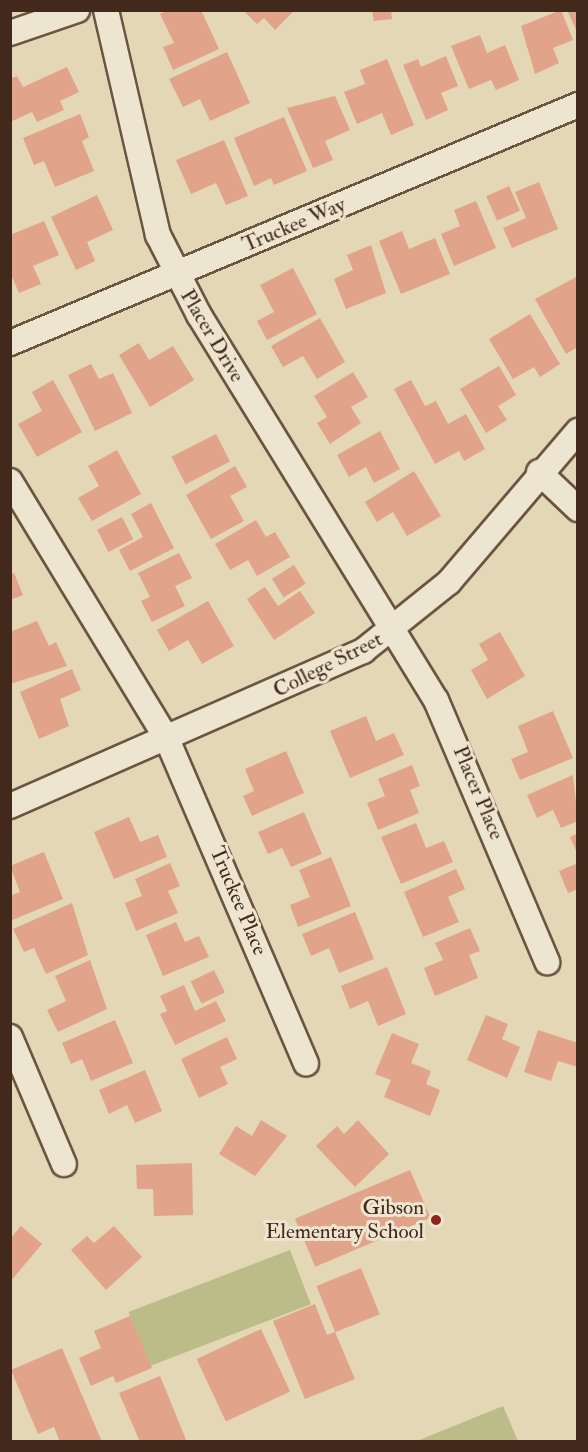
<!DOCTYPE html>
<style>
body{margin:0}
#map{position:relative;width:588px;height:1452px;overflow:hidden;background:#e3d7b5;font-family:"IM FELL Double Pica",serif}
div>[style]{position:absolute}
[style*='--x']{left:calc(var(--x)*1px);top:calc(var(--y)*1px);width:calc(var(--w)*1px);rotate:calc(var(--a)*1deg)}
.green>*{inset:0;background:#bcbc88;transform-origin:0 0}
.building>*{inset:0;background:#e2a38b;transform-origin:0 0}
.roads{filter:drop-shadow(2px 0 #6b5442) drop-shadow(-2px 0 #6b5442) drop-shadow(0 2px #6b5442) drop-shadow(0 -2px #6b5442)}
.minor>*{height:24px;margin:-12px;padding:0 12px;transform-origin:12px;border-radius:12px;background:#ede5cf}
.dots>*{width:16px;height:16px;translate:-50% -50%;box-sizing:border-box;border:3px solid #ede5cf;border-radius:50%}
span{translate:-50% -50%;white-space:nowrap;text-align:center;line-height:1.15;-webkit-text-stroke:6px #ede5cf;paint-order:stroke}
.street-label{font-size:21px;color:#43291c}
.poi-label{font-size:21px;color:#43291c}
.right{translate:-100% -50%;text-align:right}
.frame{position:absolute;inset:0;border:12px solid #43291c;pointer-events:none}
</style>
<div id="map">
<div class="green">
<div style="left:290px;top:1250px;width:58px;height:173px;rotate:69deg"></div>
<div style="clip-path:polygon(503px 1406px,518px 1441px,417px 1441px)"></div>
</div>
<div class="building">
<div style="clip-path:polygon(168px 10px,201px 10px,219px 49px,173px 70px,163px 47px,174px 43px,160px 14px)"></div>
<div style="clip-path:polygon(243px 10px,295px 10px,275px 30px,264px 18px,257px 24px)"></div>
<div style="clip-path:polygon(372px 10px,391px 10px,392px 19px,374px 21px)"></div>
<div style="clip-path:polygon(561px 10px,573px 40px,553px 48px,559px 63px,535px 74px,521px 26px)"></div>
<div style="clip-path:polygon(567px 10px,578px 10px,578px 34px)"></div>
<div style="clip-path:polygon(480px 35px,487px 53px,505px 45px,519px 80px,496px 90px,491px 80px,469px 89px,451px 46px)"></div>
<div style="clip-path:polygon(227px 52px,250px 103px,210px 121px,200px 99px,183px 107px,169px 79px)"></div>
<div style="clip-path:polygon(446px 56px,458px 86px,441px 93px,448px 110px,426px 120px,403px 65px,418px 59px,421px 67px)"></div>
<div style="clip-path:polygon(387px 59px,414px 125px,391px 135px,382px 113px,357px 124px,344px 92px,365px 84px,360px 70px)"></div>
<div style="clip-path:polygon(67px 67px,79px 92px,60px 101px,64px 110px,37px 122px,32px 112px,10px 122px,10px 79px,17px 76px,23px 87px)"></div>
<div style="clip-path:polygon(335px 96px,350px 130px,325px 141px,333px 160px,313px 168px,287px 108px)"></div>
<div style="clip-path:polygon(80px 114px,89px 137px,82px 141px,94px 171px,55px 187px,44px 161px,34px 165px,23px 138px)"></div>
<div style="clip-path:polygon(284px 117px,307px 171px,274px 185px,271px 178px,254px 186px,234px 138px)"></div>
<div style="clip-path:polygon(224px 140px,248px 196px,226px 205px,216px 183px,191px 194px,176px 160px)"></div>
<div style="clip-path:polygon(539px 182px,558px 229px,512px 248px,503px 228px,526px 218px,515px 192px)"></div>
<div style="left:509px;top:186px;width:27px;height:25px;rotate:66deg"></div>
<div style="clip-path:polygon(97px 195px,113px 230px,87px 242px,95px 261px,76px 270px,51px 217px)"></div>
<div style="clip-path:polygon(476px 201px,496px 248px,454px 266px,441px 234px,460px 226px,454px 210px)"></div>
<div style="clip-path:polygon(44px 221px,59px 255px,33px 266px,41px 284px,19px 293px,10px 272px,10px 235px)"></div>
<div style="clip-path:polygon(402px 231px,409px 249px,435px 238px,450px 274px,401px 294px,379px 241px)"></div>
<div style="clip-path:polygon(371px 245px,386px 293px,346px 309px,334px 279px,353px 270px,347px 255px)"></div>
<div style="clip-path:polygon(293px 268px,317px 314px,267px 340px,257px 321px,274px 312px,260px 285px)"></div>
<div style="clip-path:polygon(578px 276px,578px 347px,566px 354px,535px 299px)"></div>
<div style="clip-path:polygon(530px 314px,560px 364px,540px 377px,534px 367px,513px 379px,489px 339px)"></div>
<div style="clip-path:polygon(320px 318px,345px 362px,317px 379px,303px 356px,283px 367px,271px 346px)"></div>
<div style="clip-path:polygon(139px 343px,149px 360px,173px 346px,194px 380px,150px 407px,119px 355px)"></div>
<div style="clip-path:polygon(91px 364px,99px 379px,113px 373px,132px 413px,95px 431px,68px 375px)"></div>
<div style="clip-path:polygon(499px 366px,516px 395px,498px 406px,507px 420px,486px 433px,460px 389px)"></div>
<div style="clip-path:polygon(353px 372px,368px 397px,351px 407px,361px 423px,330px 444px,317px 423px,327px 417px,314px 396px)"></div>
<div style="clip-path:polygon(53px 380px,82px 432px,37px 457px,18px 424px,42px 411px,32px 392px)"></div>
<div style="clip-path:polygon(411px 380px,425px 406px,436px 401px,448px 424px,466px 414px,485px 449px,464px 461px,459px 451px,435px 464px,394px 389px)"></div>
<div style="clip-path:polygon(380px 431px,400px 469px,374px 483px,366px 467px,349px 477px,337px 455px)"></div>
<div style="left:216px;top:434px;width:31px;height:50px;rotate:63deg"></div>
<div style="clip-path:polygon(117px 450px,141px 494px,92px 521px,78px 498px,99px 486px,88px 466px)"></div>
<div style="clip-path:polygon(235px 466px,247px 487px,230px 496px,244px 521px,211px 539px,186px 495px)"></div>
<div style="clip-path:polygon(414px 471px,441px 516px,407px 536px,393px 512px,377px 522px,365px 502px)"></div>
<div style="clip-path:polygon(151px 503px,174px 548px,130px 571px,119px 550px,143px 537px,131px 514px)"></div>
<div style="left:122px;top:517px;width:25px;height:28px;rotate:63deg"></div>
<div style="clip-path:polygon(256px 520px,266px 537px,275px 532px,290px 557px,257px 576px,248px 560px,230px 570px,215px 544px)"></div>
<div style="clip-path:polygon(179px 553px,192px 578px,175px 586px,185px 606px,152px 622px,141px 601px,150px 597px,138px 573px)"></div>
<div style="left:294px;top:565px;width:22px;height:26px;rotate:58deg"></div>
<div style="clip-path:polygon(14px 573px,23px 595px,10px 600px,10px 575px)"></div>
<div style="clip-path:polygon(265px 587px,278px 606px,300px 591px,315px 613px,274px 640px,247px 599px)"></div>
<div style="clip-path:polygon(208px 601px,234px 646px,202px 664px,188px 640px,169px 651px,157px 630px)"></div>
<div style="clip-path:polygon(37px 621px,49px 646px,56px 642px,67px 666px,10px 684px,10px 632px)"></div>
<div style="clip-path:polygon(500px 632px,525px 676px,487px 699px,471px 670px,488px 660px,479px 644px)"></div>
<div style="clip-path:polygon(72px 669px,81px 690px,60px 699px,69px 726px,39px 739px,20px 692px)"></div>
<div style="clip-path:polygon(553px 711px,573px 758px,520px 780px,511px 759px,528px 752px,518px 726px)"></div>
<div style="clip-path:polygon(366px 716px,376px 741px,394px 733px,404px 755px,350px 778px,330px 731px)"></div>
<div style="clip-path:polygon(286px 751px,304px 793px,252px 816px,243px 796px,254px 791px,245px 769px)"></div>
<div style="clip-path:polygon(412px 765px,420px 786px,410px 790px,419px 813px,378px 830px,367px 803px,385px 796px,378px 779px)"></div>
<div style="clip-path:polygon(573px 775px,578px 821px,561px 828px,553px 810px,537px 818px,527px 795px)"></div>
<div style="clip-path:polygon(304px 812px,322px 854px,291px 867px,282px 848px,268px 854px,258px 832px)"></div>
<div style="clip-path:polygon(129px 817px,140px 842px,158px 835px,167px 857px,114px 879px,94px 832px)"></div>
<div style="clip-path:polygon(416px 823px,426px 848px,444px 841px,453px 862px,401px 884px,381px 837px)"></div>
<div style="clip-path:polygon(578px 833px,578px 855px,570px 837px)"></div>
<div style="clip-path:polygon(44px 852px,63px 899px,10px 921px,10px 896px,20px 892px,10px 866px)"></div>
<div style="clip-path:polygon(331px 857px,351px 906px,298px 927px,290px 905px,310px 897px,299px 870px)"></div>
<div style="clip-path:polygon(170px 863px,180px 886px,168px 891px,178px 913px,136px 931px,125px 903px,142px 896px,135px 879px)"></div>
<div style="clip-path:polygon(578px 863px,578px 889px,568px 893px,559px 871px)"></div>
<div style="clip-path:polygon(456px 869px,465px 889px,448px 897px,459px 922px,423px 937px,404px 892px)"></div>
<div style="clip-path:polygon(72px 903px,88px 955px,46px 974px,34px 948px,24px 952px,13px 929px)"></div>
<div style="clip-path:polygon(355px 912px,374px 959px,339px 973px,329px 948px,311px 956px,302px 934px)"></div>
<div style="clip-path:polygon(176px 922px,185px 942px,199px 936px,209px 957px,163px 976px,146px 935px)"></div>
<div style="clip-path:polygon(470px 928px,480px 951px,469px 955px,478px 978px,435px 996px,424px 968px,443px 960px,435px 943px)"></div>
<div style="clip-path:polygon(90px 960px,107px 1009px,58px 1032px,47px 1010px,66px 1001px,55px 976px)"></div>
<div style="clip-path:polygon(387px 967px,406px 1014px,378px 1026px,368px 1001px,350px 1009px,341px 986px)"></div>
<div style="left:214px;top:970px;width:25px;height:26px;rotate:64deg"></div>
<div style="clip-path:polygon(184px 985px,195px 1011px,216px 1001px,226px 1021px,175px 1045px,160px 1014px,167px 1011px,160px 996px)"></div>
<div style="clip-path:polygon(486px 1015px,508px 1024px,502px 1039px,520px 1047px,507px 1078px,467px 1060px)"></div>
<div style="clip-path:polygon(115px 1020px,133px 1063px,91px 1081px,82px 1059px,71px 1064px,62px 1043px)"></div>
<div style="clip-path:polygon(538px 1030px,578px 1043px,578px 1067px,558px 1061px,551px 1081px,524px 1072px)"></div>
<div style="clip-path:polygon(392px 1033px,419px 1044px,411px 1063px,431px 1071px,426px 1084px,440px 1090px,430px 1116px,384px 1097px,391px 1080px,375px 1074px)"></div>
<div style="clip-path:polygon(227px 1037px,237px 1059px,220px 1067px,228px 1084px,199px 1098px,181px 1059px)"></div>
<div style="clip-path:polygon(145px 1070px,162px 1111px,135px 1123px,127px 1105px,109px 1114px,99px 1090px)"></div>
<div style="clip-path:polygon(261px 1120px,287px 1136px,255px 1176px,219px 1154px,236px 1126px,252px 1136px)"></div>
<div style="clip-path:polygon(358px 1120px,389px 1154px,355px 1187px,316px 1146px,337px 1126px,344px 1134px)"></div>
<div style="clip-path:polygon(192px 1163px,193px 1215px,154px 1216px,153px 1189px,137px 1189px,136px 1165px)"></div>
<div style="left:410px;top:1170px;width:52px;height:125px;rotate:67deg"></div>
<div style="clip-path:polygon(21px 1226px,42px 1244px,10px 1282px,10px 1239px)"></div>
<div style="clip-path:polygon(114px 1226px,142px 1257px,106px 1290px,71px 1250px,87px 1236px,94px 1243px)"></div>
<div style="left:361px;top:1268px;width:50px;height:48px;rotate:68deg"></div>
<div style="clip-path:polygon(315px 1304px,327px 1335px,335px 1332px,355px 1379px,305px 1399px,273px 1321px)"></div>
<div style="clip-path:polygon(130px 1316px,152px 1368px,116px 1383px,113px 1376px,91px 1386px,79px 1358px,101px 1348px,94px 1331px)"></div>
<div style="left:261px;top:1329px;width:69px;height:71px;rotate:65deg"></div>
<div style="clip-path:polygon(62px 1348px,102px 1442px,60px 1442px,54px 1427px,38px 1434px,11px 1370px)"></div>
<div style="clip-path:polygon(160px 1376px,187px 1442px,140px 1442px,119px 1393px)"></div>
</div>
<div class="roads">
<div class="minor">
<div style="--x:106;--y:10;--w:231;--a:77"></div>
<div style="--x:158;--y:235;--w:90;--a:62.9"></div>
<div style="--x:199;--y:315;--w:452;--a:58.4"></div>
<div style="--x:436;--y:700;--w:285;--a:67"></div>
<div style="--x:10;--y:33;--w:71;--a:-18.9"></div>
<div style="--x:10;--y:343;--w:616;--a:-22.73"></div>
<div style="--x:539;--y:472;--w:54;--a:43.5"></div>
<div style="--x:10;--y:481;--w:302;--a:58.7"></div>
<div style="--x:167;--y:739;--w:353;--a:66.8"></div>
<div style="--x:10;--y:806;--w:386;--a:-23.7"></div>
<div style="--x:363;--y:651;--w:110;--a:-38.7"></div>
<div style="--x:449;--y:582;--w:199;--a:-49.5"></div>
<div style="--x:10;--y:1037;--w:138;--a:67"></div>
</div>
</div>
<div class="dots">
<div style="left:436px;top:1220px;background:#8f2418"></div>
</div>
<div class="street-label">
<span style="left:294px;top:225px;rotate:-23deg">Truckee Way</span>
<span style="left:212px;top:336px;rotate:59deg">Placer Drive</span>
<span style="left:328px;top:665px;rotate:-27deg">College Street</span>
<span style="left:478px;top:793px;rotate:67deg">Placer Place</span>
<span style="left:238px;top:901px;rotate:67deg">Truckee Place</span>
</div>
<div class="poi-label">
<span class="right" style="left:424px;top:1220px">Gibson<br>Elementary School</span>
</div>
<div class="frame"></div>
</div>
